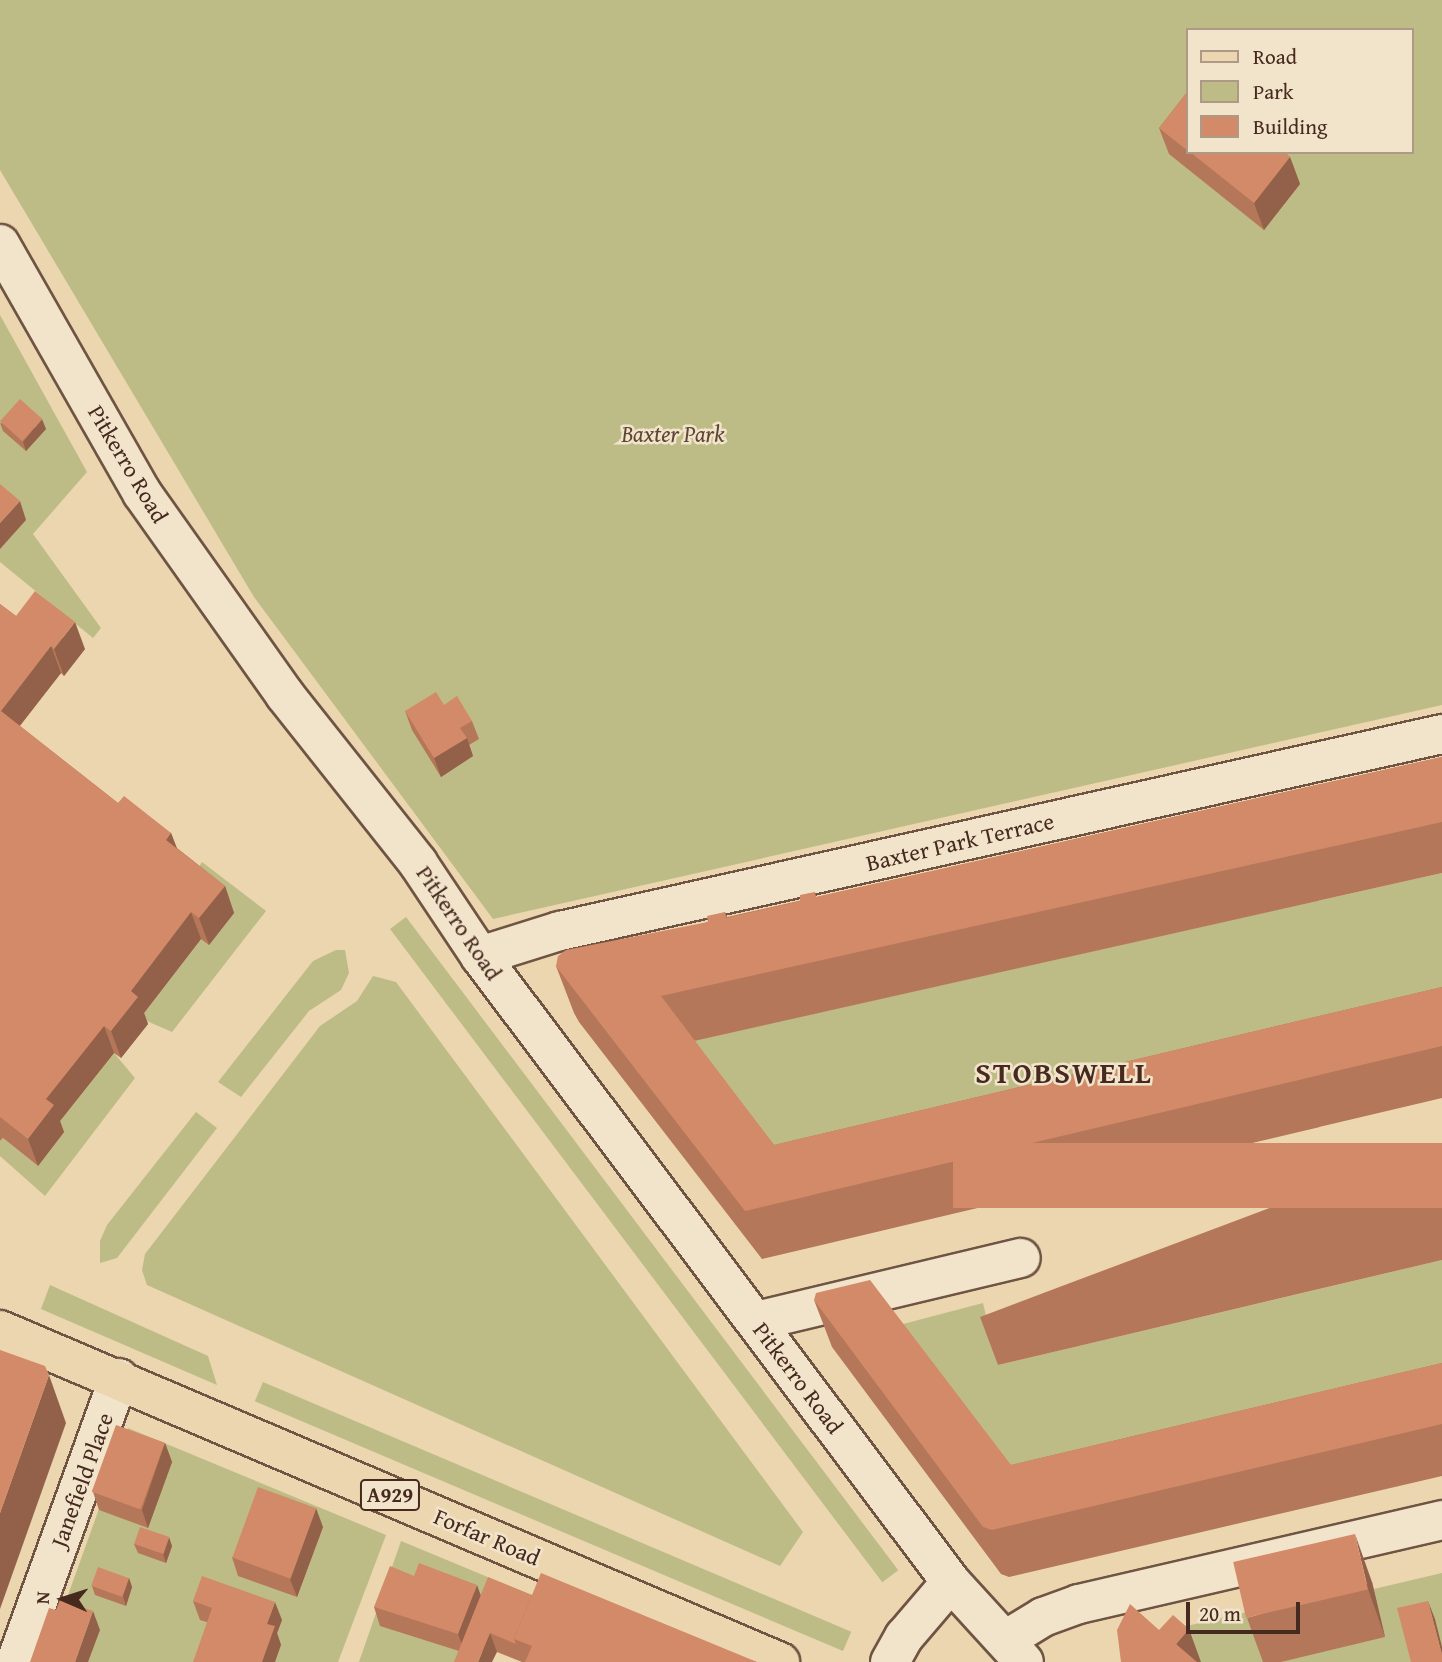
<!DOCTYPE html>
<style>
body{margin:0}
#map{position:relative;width:1442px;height:1662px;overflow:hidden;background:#ebd6af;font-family:"Gentium Book Plus",serif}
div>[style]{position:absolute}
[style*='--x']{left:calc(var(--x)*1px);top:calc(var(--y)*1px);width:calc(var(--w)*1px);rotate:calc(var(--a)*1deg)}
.green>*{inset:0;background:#bdbc86;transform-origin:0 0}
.roads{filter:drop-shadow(2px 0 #6f5443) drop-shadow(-2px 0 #6f5443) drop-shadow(0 2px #6f5443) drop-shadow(0 -2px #6f5443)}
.street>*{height:38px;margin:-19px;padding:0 19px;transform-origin:19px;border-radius:19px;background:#f2e4cb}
.secondary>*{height:38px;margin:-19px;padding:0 19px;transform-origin:19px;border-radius:19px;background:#f2e4cb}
.primary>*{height:38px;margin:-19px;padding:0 19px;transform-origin:19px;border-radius:19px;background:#ebd6af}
.wall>*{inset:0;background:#b57759}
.shaded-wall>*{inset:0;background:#936149}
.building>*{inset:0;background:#d28a68;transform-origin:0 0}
span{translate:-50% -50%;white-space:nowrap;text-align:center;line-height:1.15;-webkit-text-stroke:5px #f2e4cb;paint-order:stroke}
.shield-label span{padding:2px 5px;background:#f2e4cb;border:2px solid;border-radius:5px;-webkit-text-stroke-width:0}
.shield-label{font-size:21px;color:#46291f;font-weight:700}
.park-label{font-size:23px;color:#5e4634;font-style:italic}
.street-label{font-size:23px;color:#46291f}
.district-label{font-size:30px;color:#46291f;font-weight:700;letter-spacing:2px}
.legend{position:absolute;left:1186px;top:28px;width:228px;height:126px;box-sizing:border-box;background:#f2e4cb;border:2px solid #ad9986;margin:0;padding:9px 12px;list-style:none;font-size:21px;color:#46291f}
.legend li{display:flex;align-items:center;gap:14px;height:35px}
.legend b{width:35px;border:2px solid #ad9986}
.north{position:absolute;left:28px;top:1564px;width:70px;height:70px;-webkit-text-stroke:5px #f2e4cb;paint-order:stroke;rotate:273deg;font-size:19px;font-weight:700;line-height:28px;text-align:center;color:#46291f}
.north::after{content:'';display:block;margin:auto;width:24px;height:32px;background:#46291f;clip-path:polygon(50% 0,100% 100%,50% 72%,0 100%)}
.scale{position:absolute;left:1186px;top:1602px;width:114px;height:32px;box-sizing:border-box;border:4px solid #46291f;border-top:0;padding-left:9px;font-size:21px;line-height:24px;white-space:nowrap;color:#46291f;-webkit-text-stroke:5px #f2e4cb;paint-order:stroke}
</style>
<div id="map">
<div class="green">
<div style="clip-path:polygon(evenodd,0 0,1442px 0,1442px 705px,493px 919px,254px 597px,0 170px,0 0,1188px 30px,1412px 30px,1412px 152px,1188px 152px,1188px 30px)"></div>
<div style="clip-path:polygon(0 315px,87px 472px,33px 534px,101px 628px,93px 638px,0 562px)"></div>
<div style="clip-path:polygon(202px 862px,266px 911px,172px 1032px,140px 1018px,201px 939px,191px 879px)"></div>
<div style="clip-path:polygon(1442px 873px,1442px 1039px,791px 1193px,678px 1044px)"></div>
<div style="left:406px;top:917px;width:818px;height:20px;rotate:53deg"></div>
<div style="clip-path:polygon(336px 950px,345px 950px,349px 973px,341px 990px,309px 1011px,241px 1097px,218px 1082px,313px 961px)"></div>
<div style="clip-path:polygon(373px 976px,396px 982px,803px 1532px,780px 1566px,147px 1285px,142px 1270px,145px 1254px,320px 1026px,357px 1001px)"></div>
<div style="clip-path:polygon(114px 1053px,135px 1078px,45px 1196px,0 1156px,0 1141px,3px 1138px,38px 1166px,56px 1126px)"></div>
<div style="clip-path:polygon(196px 1112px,217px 1128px,117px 1258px,100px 1263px,100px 1241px,107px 1225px)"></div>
<div style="clip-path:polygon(1442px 1260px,1442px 1415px,1028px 1512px,888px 1328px,983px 1303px,998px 1365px)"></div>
<div style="clip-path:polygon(50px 1285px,208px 1356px,217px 1385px,41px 1309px)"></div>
<div style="left:263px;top:1382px;width:639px;height:21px;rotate:23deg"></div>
<div style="clip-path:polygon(128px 1428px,386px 1535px,338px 1662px,44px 1662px)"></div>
<div style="clip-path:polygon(401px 1541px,693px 1662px,495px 1595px,468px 1662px,359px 1662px)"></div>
<div style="clip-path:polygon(1442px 1573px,1442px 1662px,1280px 1662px,1374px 1589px)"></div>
<div style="clip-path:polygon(1251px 1611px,1263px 1662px,1159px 1662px,1170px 1630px)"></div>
</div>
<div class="roads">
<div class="street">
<div style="--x:480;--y:956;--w:84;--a:-17.4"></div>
<div style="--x:560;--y:931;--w:904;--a:-12.59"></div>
<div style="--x:756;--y:1321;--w:272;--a:-13.4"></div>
<div style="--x:1007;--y:1639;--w:42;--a:-31.4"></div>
<div style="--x:1043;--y:1617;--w:38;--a:-20"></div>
<div style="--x:1079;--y:1604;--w:373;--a:-13"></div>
<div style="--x:16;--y:1662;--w:302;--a:-70.1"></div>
</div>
<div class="secondary">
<div style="--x:0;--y:244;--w:287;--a:60.3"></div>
<div style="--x:142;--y:493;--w:247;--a:54.7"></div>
<div style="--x:285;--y:695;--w:214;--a:51.6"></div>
<div style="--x:418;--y:863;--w:112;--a:56.3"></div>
<div style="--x:480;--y:956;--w:783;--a:53.04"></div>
<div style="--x:951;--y:1582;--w:108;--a:47.6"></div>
<div style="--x:890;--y:1662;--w:29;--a:-61"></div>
<div style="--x:904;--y:1637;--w:72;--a:-49.5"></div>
</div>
<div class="primary">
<div style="--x:0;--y:1330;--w:848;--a:23.06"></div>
</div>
</div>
<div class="wall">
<div style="clip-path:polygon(1188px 91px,1188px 152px,1284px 152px,1290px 157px,1300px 184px,1264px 230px,1169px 154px,1159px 128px)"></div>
<div style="clip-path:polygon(0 423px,46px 429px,26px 451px,3px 431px)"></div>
<div style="clip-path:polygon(0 604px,16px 616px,85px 649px,64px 676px,61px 673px,20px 726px,118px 803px,171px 833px,177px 848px,225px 886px,234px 913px,209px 945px,201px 939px,144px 1013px,148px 1024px,121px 1058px,114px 1053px,60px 1121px,64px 1132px,38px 1166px,3px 1138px,0 1141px)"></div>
<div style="clip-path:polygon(444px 705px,472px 721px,479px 739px,469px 745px,473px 756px,441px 777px,412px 730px,405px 711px)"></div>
<div style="clip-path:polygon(1442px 757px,1442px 873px,694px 1041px,774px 1145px,1442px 987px,1442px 1098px,762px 1259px,579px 1022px,574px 1013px,556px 966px,708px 922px,725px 912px,727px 917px)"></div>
<div style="clip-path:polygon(1442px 1143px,1442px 1260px,998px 1365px,980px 1317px)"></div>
<div style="clip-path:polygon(814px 1300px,1011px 1465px,1442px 1363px,1442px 1476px,1009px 1577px,1001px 1574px,832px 1347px)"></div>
<div style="clip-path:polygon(165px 1443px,172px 1462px,148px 1528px,99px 1510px,93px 1492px)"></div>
<div style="clip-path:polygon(323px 1527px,297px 1597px,238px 1576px,232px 1557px)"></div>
<div style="clip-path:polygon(134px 1544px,172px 1546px,166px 1563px,138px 1553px)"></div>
<div style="clip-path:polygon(414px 1576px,481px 1595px,532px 1595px,757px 1662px,522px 1662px,497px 1652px,459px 1651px,380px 1626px,374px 1607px)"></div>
<div style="clip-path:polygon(129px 1578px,132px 1587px,126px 1606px,95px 1595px,92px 1586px)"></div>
<div style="clip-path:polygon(1372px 1582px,1385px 1637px,1281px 1662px,1263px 1662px,1247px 1618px)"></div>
<div style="clip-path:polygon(193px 1601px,282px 1620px,277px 1633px,281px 1645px,200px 1620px)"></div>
</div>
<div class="shaded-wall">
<div style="clip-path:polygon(1290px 157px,1300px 184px,1264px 230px,1254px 203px)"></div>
<div style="clip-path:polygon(42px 419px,46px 429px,26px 451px,23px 442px)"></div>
<div style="clip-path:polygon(20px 501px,26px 520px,0 549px,0 523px)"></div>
<div style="clip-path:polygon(75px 622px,85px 649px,64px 676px,54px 649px)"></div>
<div style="clip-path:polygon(51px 646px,61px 673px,10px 738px,1px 711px)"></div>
<div style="clip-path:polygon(467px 738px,473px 756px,441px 777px,434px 758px)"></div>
<div style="clip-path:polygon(171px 833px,181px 860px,166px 840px)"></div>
<div style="clip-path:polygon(225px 886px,234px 913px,209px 945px,199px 918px)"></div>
<div style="clip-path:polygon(191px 912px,201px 939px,144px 1013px,148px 1024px,121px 1058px,111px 1031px,131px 991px)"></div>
<div style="clip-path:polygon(104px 1026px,114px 1053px,60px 1121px,64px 1132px,38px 1166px,28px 1139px,46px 1099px)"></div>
<div style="clip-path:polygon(49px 1375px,66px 1423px,0 1609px,0 1513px)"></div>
<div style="clip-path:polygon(165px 1443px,172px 1462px,148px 1528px,142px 1510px)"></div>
<div style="clip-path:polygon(316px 1508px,323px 1527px,297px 1597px,290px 1579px)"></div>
<div style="clip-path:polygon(1355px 1534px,1372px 1582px,1385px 1637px,1368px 1589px)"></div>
<div style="clip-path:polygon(169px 1537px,172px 1546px,166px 1563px,163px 1554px)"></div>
<div style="clip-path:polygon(129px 1578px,132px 1587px,126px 1606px,123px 1596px)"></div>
<div style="clip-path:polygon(477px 1585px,484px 1604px,465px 1653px,458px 1634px)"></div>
<div style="clip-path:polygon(1428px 1601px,1435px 1619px,1442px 1647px,1442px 1655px)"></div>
<div style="clip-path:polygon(275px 1602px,282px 1620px,277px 1633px,281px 1645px,275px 1662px,262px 1662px,267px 1624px)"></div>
<div style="clip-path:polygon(93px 1611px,100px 1630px,88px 1662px,75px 1662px)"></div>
<div style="clip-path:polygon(1189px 1629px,1201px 1662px,1183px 1662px,1176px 1644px)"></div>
<div style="clip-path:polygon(490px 1633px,497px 1652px,492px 1662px,478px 1662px)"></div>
</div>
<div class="building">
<div style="clip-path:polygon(1188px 91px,1188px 151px,1159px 128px)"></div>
<div style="clip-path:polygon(1190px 152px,1284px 152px,1290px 157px,1254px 203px)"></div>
<div style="left:20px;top:399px;width:30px;height:30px;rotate:42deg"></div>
<div style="clip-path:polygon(0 484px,20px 501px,0 523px)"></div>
<div style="clip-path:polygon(35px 591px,75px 622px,54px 649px,51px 646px,1px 711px,118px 803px,124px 796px,171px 833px,166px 840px,225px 886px,199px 918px,191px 912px,131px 991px,138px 997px,111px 1031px,104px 1026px,46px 1099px,54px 1105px,28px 1139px,0 1117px,0 604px,16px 616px)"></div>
<div style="clip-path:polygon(436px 692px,444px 705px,457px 696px,472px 721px,460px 728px,467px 738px,434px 758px,405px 711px)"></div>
<div style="clip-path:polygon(1442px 757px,1442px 822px,661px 996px,774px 1145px,1442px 987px,1442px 1046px,745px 1211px,562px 974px,556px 966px,558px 956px,566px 950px,708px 922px,707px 916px,725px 912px,726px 918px,800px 901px,800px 895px,815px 892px,816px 897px)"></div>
<div style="left:1442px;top:1143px;width:65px;height:489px;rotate:90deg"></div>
<div style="clip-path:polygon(870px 1280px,1011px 1465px,1442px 1363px,1442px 1424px,992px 1530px,983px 1527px,814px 1300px,816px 1293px)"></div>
<div style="clip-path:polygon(0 1350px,45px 1366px,49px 1375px,0 1513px)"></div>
<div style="left:116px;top:1425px;width:52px;height:71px;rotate:20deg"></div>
<div style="left:258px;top:1487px;width:62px;height:75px;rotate:20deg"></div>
<div style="left:140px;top:1527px;width:31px;height:18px;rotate:19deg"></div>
<div style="left:1355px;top:1534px;width:57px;height:125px;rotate:77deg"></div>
<div style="clip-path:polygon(419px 1563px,477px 1585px,458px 1634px,374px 1607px,390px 1566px,414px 1576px)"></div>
<div style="left:98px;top:1567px;width:33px;height:20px;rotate:20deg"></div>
<div style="clip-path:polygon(541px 1573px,757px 1662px,525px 1662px,532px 1646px,514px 1639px)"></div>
<div style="clip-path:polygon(202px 1576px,275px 1602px,267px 1624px,275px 1626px,262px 1662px,193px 1662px,212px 1608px,193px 1601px)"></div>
<div style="clip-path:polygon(488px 1577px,532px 1595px,514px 1639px,516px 1644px,490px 1633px,478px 1662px,454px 1662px)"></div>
<div style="clip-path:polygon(60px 1600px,93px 1611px,75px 1662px,30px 1662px,49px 1608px,56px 1610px)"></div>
<div style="clip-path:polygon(1428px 1601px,1442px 1655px,1442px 1662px,1411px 1662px,1397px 1608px)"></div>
<div style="clip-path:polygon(1130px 1604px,1159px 1630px,1173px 1615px,1189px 1629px,1176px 1644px,1197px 1662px,1121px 1662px,1117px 1630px)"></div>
</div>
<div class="shield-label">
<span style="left:390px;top:1495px">A929</span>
</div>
<div class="park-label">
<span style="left:673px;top:434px">Baxter Park</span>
</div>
<div class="street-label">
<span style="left:128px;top:464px;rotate:59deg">Pitkerro Road</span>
<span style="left:960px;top:842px;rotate:-13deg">Baxter Park Terrace</span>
<span style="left:459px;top:923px;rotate:56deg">Pitkerro Road</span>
<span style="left:798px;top:1378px;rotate:53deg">Pitkerro Road</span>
<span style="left:82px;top:1480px;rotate:-70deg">Janefield Place</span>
<span style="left:487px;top:1537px;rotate:23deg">Forfar Road</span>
</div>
<div class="district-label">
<span style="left:1064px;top:1072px">STOBSWELL</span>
</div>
<ul class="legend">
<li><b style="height:9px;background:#ebd6af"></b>Road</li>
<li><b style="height:19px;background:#bdbc86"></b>Park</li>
<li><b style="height:19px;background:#d28a68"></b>Building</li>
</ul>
<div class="north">N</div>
<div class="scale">20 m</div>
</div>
